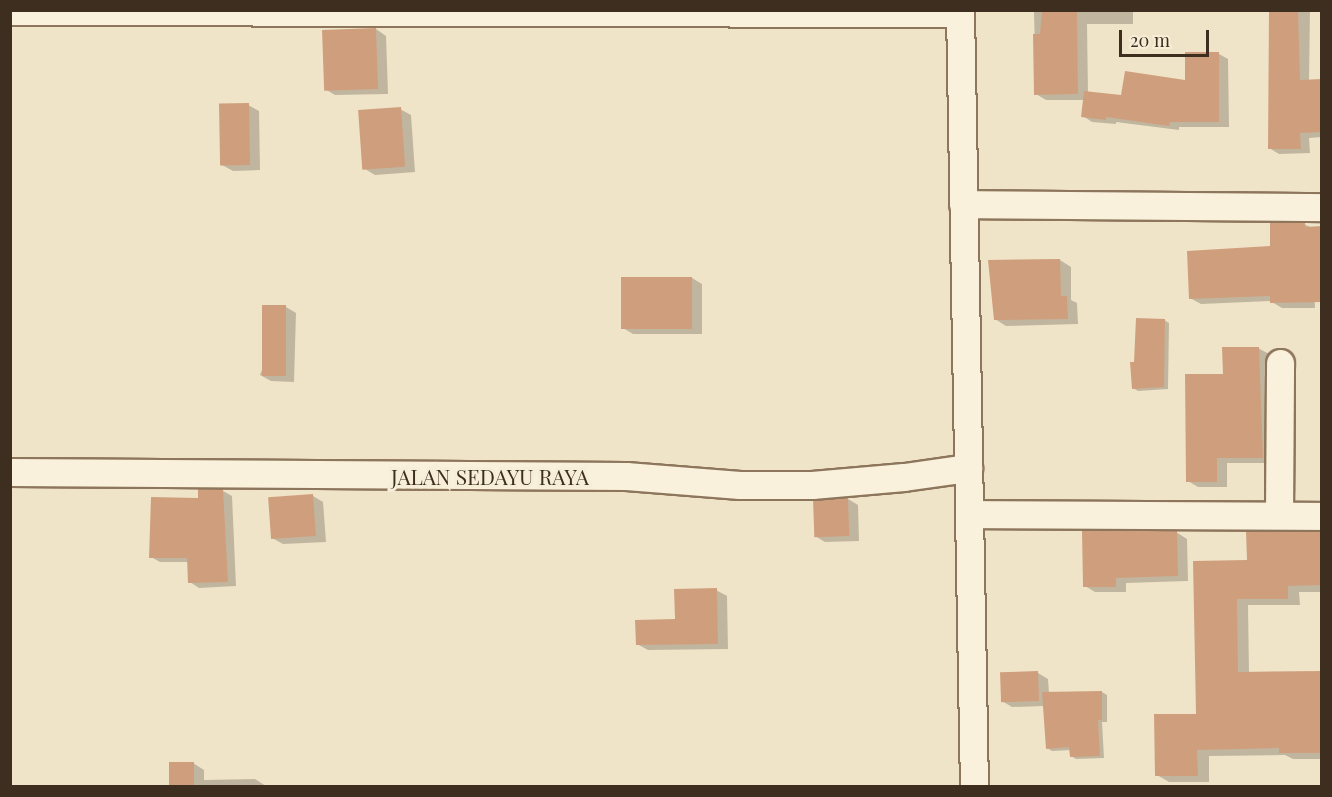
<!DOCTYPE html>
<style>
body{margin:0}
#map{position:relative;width:1332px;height:797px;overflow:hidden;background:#f0e4c8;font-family:"Playfair Display",serif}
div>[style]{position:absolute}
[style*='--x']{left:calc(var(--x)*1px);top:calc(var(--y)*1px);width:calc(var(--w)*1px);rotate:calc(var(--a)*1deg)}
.shadow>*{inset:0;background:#0003}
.building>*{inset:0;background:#cf9f7d;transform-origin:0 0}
.roads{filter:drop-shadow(2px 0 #8d765c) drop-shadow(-2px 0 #8d765c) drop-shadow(0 2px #8d765c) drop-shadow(0 -2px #8d765c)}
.minor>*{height:27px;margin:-13.5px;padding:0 13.5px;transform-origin:13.5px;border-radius:13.5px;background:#faf1dc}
span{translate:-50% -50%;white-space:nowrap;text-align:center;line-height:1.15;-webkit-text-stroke:6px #f7eed8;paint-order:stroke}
.street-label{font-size:21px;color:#3d2e20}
.frame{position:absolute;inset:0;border:12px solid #3d2e20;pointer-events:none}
.scale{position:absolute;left:1119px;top:30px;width:90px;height:27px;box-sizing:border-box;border:3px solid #3d2e20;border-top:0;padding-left:8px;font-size:18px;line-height:21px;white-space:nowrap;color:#3d2e20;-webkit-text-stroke:4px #f7eed8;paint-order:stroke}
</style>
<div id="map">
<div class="shadow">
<div style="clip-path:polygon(1011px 10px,1133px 10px,1133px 24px,1087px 24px,1088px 93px,1123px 97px,1187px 81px,1219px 54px,1228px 59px,1229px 127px,1179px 127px,1179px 130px,1116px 122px,1116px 124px,1092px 122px,1083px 116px,1085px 100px,1046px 100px,1036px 94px,1034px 12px)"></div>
<div style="clip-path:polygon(1269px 10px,1310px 10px,1309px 81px,1322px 80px,1322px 137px,1309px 138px,1310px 153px,1279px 154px,1269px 148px)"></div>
<div style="clip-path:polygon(376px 29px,386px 36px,388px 94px,335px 95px,325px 89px)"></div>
<div style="clip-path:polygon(248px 105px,259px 111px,260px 170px,233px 171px,222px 165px)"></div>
<div style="clip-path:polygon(400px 109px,411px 115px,415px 172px,375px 175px,365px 169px)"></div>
<div style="clip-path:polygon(1304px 224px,1312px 228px,1315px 308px,1282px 308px,1270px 301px,1201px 304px,1190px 298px)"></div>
<div style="clip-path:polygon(1060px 260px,1071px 267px,1071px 300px,1077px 303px,1078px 324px,1006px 326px,995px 319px,990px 262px)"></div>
<div style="clip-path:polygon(692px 278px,702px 284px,702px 334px,633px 334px,623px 328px)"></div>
<div style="clip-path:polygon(286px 307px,296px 313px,294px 382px,271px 381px,260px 375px)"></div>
<div style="clip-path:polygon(1164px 320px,1169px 323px,1168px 389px,1138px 391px,1133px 388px,1135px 363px)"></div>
<div style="clip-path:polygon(1258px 348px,1269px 354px,1273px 463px,1227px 463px,1227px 487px,1198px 487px,1188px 481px,1224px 375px)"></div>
<div style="clip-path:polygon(223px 491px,232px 496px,236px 586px,199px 588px,190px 582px,189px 562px,160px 562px,151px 557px,200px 500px)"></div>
<div style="clip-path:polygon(313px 496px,323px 502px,326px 542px,283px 544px,272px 538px)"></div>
<div style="clip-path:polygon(848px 499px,858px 505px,859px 541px,825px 542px,815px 536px)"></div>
<div style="clip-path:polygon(1176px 532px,1187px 539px,1188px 581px,1126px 583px,1126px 592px,1095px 592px,1085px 586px)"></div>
<div style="clip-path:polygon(1322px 533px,1322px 592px,1299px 592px,1300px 605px,1248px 605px,1249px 673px,1322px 673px,1322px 759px,1293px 759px,1285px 755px,1209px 756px,1209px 782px,1169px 782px,1157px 775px,1198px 715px,1248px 561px)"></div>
<div style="clip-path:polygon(716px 590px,727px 596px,728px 649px,648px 650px,637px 644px,676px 621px)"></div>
<div style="clip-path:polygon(1038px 673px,1048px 679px,1049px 693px,1102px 692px,1107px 695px,1107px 722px,1102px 722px,1104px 758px,1076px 759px,1071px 756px,1071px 750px,1052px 751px,1047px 748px,1045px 706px,1012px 707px,1002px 701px)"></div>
<div style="clip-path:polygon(193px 763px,204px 770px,204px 780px,255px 779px,266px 786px,171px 786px,171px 764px)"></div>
</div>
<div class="building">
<div style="clip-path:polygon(1042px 10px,1077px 10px,1078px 94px,1034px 95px,1033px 34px,1040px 34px)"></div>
<div style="clip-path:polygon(1269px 10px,1298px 10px,1300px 80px,1322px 79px,1322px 132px,1300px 133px,1301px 149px,1268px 149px)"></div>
<div style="left:376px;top:28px;width:61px;height:54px;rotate:88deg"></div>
<div style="clip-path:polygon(1185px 52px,1219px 52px,1219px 122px,1170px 122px,1169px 126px,1106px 117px,1106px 120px,1081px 117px,1084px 91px,1121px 95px,1125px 71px,1185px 80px)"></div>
<div style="left:249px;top:103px;width:62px;height:30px;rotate:89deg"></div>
<div style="left:401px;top:107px;width:60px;height:43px;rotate:86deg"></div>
<div style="clip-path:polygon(1270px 222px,1305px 223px,1305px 227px,1322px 226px,1322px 302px,1270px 303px,1270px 296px,1189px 299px,1187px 251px,1270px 246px)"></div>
<div style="clip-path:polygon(1060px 259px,1061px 296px,1067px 296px,1068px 319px,994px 320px,988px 260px)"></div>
<div style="left:621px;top:277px;width:71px;height:52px"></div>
<div style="left:262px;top:305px;width:24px;height:71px"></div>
<div style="clip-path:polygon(1136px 318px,1165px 319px,1164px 387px,1132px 389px,1130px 362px,1134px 362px)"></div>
<div style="clip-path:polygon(1222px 347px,1259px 347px,1263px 458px,1217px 458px,1217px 482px,1186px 482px,1185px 374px,1223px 374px)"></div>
<div style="clip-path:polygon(198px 489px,223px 489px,228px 582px,188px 583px,187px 558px,149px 558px,151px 497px,198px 498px)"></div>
<div style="left:313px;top:494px;width:42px;height:45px;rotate:86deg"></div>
<div style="left:848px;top:498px;width:38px;height:35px;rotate:88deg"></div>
<div style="clip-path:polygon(1082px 531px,1177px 531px,1178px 576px,1116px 578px,1116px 587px,1083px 587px)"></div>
<div style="clip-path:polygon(1246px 531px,1322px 532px,1322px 585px,1288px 586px,1288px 599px,1237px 599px,1238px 672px,1322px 671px,1322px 753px,1279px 753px,1279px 748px,1197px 750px,1198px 776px,1155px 776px,1154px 714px,1196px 714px,1193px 561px,1247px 560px)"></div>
<div style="clip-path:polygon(717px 588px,718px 644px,636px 645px,635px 620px,675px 619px,674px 589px)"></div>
<div style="left:1038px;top:671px;width:30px;height:38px;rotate:88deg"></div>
<div style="clip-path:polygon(1102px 691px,1102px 720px,1098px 720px,1100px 756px,1070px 757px,1069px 747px,1046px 749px,1042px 692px)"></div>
<div style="left:194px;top:762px;width:24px;height:25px;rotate:90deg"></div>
</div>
<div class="roads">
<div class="minor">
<div style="--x:960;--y:10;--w:776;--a:88.97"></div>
<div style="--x:10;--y:11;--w:950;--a:0.12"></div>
<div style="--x:963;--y:204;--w:359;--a:0.5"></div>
<div style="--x:10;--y:472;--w:616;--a:0.37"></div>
<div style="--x:626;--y:476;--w:114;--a:4.5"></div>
<div style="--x:740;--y:485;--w:72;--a:0"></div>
<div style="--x:812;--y:485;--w:92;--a:-5"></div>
<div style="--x:904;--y:477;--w:65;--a:-8"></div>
<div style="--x:969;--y:514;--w:353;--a:0.3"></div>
<div style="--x:1279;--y:515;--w:152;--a:-89.6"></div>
</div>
</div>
<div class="street-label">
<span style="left:490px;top:476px">JALAN SEDAYU RAYA</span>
</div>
<div class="frame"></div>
<div class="scale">20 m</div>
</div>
